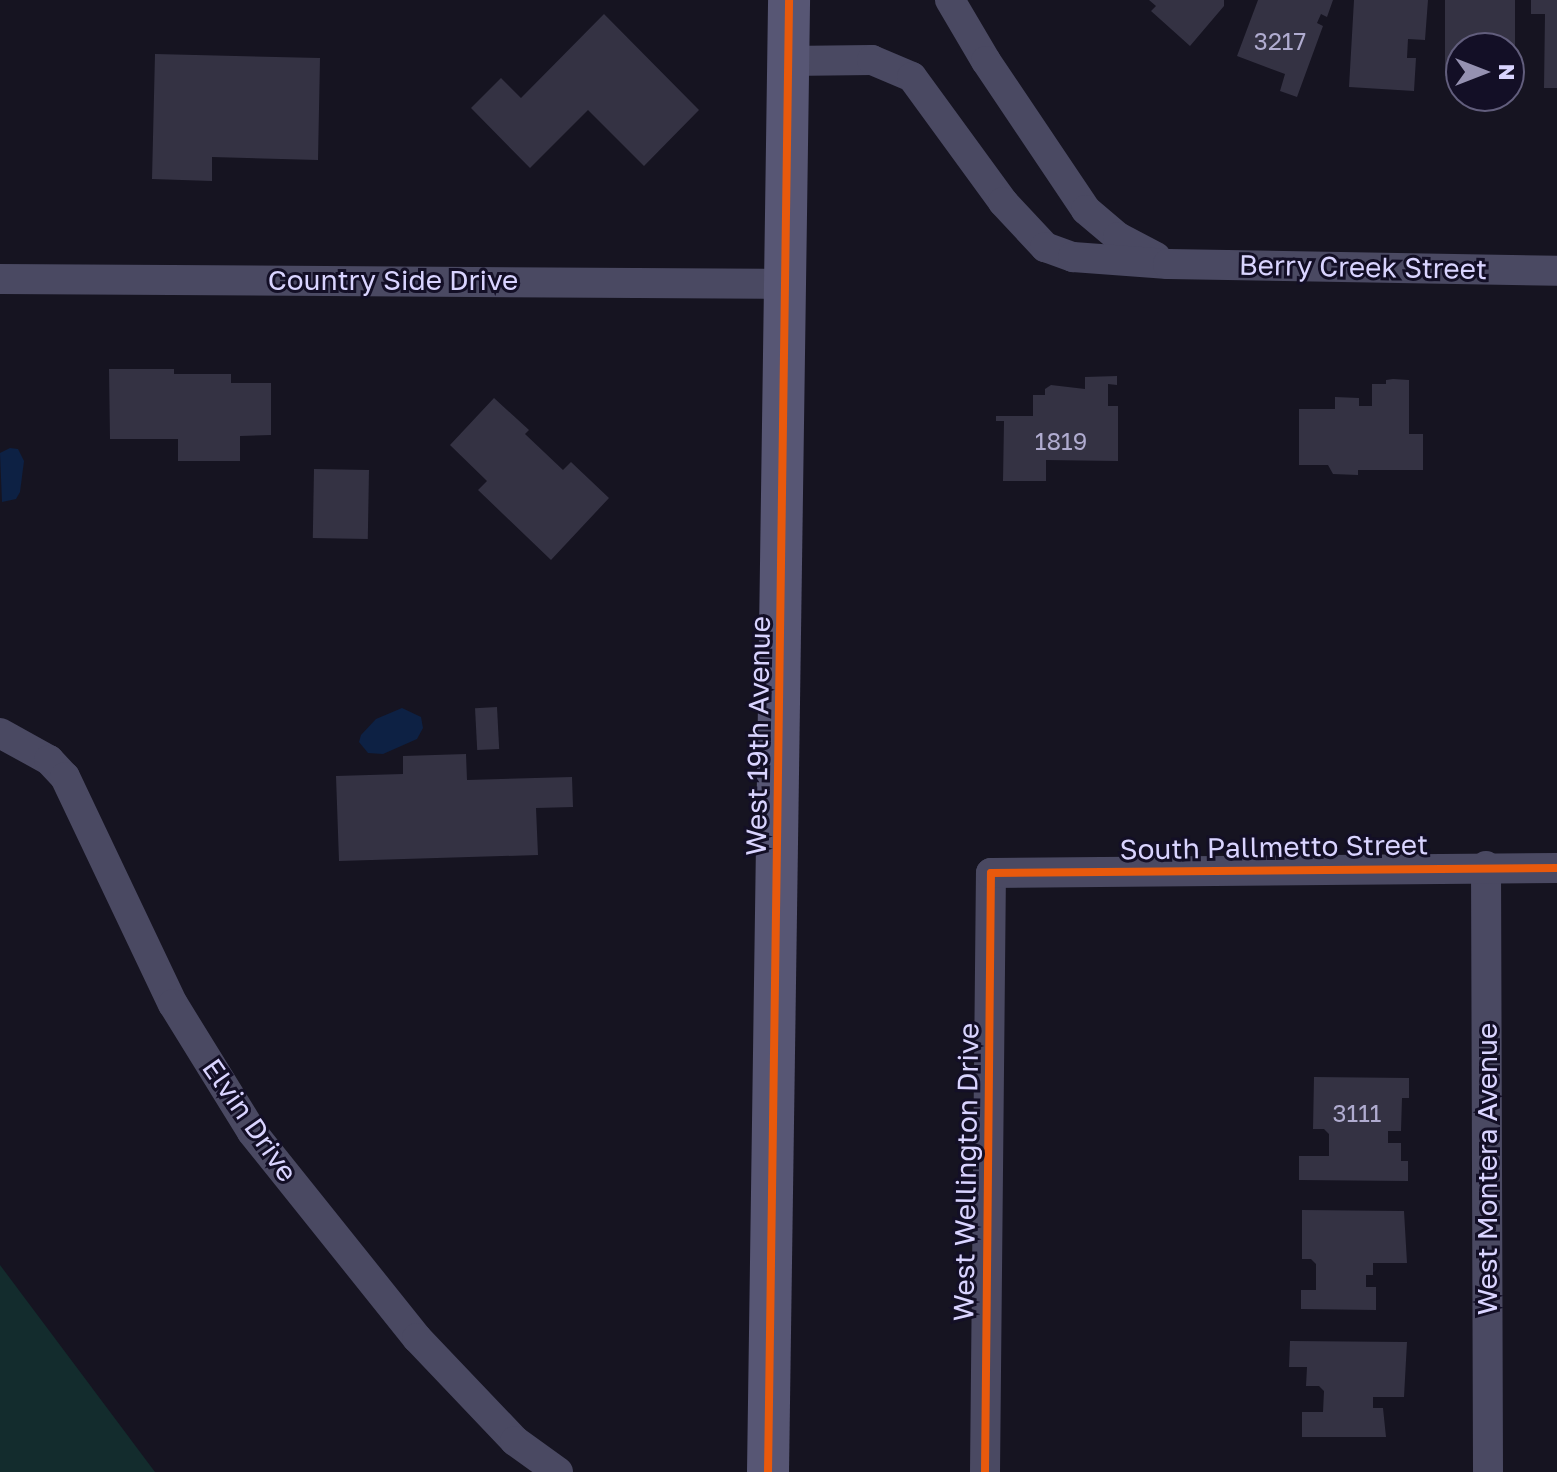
<!DOCTYPE html>
<style>
body{margin:0}
#map{position:relative;width:1557px;height:1472px;overflow:hidden;background:#161421;font-family:"Golos Text",sans-serif}
div>[style]{position:absolute}
[style*='--x']{left:calc(var(--x)*1px);top:calc(var(--y)*1px);width:calc(var(--w)*1px);rotate:calc(var(--a)*1deg)}
.green>*{inset:0;background:#132c2d}
.water>*{inset:0;background:#0d2144}
.building>*{inset:0;background:#343243;transform-origin:0 0}
.street>*{height:30px;margin:-15px;padding:0 15px;transform-origin:15px;border-radius:15px;background:#4a4962}
.secondary>*{height:42px;margin:-21px;padding:0 21px;transform-origin:21px;border-radius:21px;background:#575674}
.cycleway>*{height:8px;margin:-4px;padding:0 4px;transform-origin:4px;border-radius:4px;background:#e8590c}
span{translate:-50% -50%;white-space:nowrap;text-align:center;line-height:1.15;-webkit-text-stroke:6px #130f26;paint-order:stroke}
.number-label{font-size:24px;color:#b0acd0}
.number-label span{-webkit-text-stroke-width:0}
.street-label{font-size:28px;color:#d9d4ff}
.north{position:absolute;left:1445px;top:32px;width:80px;height:80px;box-sizing:border-box;background:#130f26;border:2px solid #625e7d;border-radius:50%;rotate:90deg;font-size:22px;font-weight:700;line-height:32px;text-align:center;color:#d9d4ff}
.north::after{content:'';display:block;margin:auto;width:28px;height:36px;background:#9591b1;clip-path:polygon(50% 0,100% 100%,50% 72%,0 100%)}
</style>
<div id="map">
<div class="green">
<div style="clip-path:polygon(0 1265px,155px 1472px,0 1472px)"></div>
</div>
<div class="water">
<div style="clip-path:polygon(10px 448px,18px 449px,24px 461px,20px 492px,16px 499px,2px 502px,0 453px)"></div>
<div style="clip-path:polygon(402px 708px,421px 717px,423px 728px,417px 739px,383px 754px,368px 753px,359px 742px,361px 735px,376px 719px)"></div>
</div>
<div class="building">
<div style="clip-path:polygon(1149px 0,1224px 0,1224px 6px,1190px 46px,1151px 11px,1156px 6px)"></div>
<div style="clip-path:polygon(1258px 0,1333px 0,1327px 17px,1321px 14px,1317px 23px,1323px 26px,1297px 97px,1280px 91px,1285px 74px,1237px 56px)"></div>
<div style="clip-path:polygon(1354px 0,1428px 0,1425px 40px,1408px 39px,1407px 58px,1416px 58px,1414px 91px,1349px 87px)"></div>
<div style="clip-path:polygon(1445px 0,1515px 0,1515px 59px,1509px 59px,1509px 48px,1461px 48px,1461px 76px,1445px 76px)"></div>
<div style="clip-path:polygon(1531px 0,1557px 0,1557px 88px,1544px 88px,1545px 14px,1531px 14px)"></div>
<div style="clip-path:polygon(604px 14px,699px 110px,644px 166px,588px 110px,530px 168px,471px 108px,501px 78px,521px 98px)"></div>
<div style="clip-path:polygon(155px 54px,320px 58px,318px 160px,212px 157px,212px 181px,152px 179px)"></div>
<div style="clip-path:polygon(109px 369px,174px 369px,174px 374px,231px 374px,231px 383px,271px 383px,271px 435px,240px 436px,240px 461px,178px 461px,178px 439px,110px 439px)"></div>
<div style="clip-path:polygon(1117px 376px,1117px 385px,1108px 384px,1108px 406px,1118px 406px,1118px 461px,1046px 460px,1046px 481px,1003px 481px,1004px 421px,996px 421px,996px 416px,1033px 416px,1033px 395px,1045px 395px,1045px 389px,1051px 385px,1085px 389px,1085px 377px)"></div>
<div style="clip-path:polygon(1393px 379px,1409px 380px,1409px 434px,1423px 434px,1423px 470px,1358px 470px,1358px 475px,1333px 474px,1328px 465px,1299px 465px,1299px 409px,1335px 409px,1335px 397px,1359px 398px,1359px 406px,1372px 406px,1372px 384px,1386px 384px,1386px 380px)"></div>
<div style="clip-path:polygon(494px 398px,529px 430px,525px 434px,563px 470px,571px 462px,609px 498px,551px 560px,478px 490px,487px 481px,450px 445px)"></div>
<div style="left:314px;top:469px;width:55px;height:69px;rotate:1deg"></div>
<div style="left:497px;top:707px;width:42px;height:22px;rotate:87deg"></div>
<div style="clip-path:polygon(466px 754px,467px 780px,572px 777px,573px 807px,536px 808px,538px 855px,339px 861px,336px 776px,403px 774px,403px 756px)"></div>
<div style="clip-path:polygon(1314px 1077px,1409px 1078px,1409px 1098px,1402px 1098px,1401px 1131px,1388px 1131px,1388px 1143px,1401px 1143px,1401px 1161px,1408px 1161px,1408px 1181px,1299px 1180px,1299px 1156px,1329px 1156px,1329px 1134px,1324px 1129px,1313px 1129px)"></div>
<div style="clip-path:polygon(1302px 1210px,1404px 1211px,1407px 1263px,1373px 1263px,1373px 1275px,1366px 1275px,1366px 1287px,1376px 1287px,1376px 1310px,1301px 1309px,1301px 1290px,1316px 1290px,1316px 1264px,1311px 1259px,1302px 1259px)"></div>
<div style="clip-path:polygon(1290px 1341px,1407px 1342px,1404px 1397px,1373px 1397px,1373px 1408px,1383px 1408px,1386px 1437px,1302px 1437px,1302px 1412px,1323px 1412px,1324px 1391px,1319px 1386px,1306px 1386px,1307px 1367px,1289px 1367px)"></div>
</div>
<div class="street">
<div style="--x:950;--y:0;--w:71;--a:59.5"></div>
<div style="--x:986;--y:61;--w:179;--a:56.1"></div>
<div style="--x:1086;--y:210;--w:42;--a:40.2"></div>
<div style="--x:1118;--y:237;--w:43;--a:27.8"></div>
<div style="--x:788;--y:61;--w:84;--a:-0.7"></div>
<div style="--x:872;--y:60;--w:43;--a:23"></div>
<div style="--x:912;--y:77;--w:155;--a:53.9"></div>
<div style="--x:1003;--y:202;--w:62;--a:47"></div>
<div style="--x:1045;--y:247;--w:30;--a:20"></div>
<div style="--x:1073;--y:257;--w:95;--a:4.2"></div>
<div style="--x:1168;--y:264;--w:389;--a:1"></div>
<div style="--x:0;--y:279;--w:786;--a:0.36"></div>
<div style="--x:0;--y:733;--w:56;--a:28.9"></div>
<div style="--x:49;--y:760;--w:23;--a:47"></div>
<div style="--x:65;--y:777;--w:251;--a:64.6"></div>
<div style="--x:173;--y:1004;--w:150;--a:58.3"></div>
<div style="--x:252;--y:1132;--w:264;--a:51.3"></div>
<div style="--x:417;--y:1338;--w:142;--a:46.4"></div>
<div style="--x:515;--y:1441;--w:53;--a:35.8"></div>
<div style="--x:1486;--y:866;--w:606;--a:89.81"></div>
<div style="--x:985;--y:1472;--w:599;--a:-89.43"></div>
<div style="--x:991;--y:873;--w:566;--a:-0.51"></div>
</div>
<div class="secondary">
<div style="--x:768;--y:1472;--w:1472;--a:-89.18"></div>
</div>
<div class="cycleway">
<div style="--x:768;--y:1472;--w:1472;--a:-89.18"></div>
<div style="--x:985;--y:1472;--w:599;--a:-89.43"></div>
<div style="--x:991;--y:873;--w:566;--a:-0.51"></div>
</div>
<div class="number-label">
<span style="left:1280px;top:41px">3217</span>
<span style="left:1061px;top:441px">1819</span>
<span style="left:1357px;top:1113px">3111</span>
</div>
<div class="street-label">
<span style="left:1363px;top:267px;rotate:1deg">Berry Creek Street</span>
<span style="left:393px;top:280px">Country Side Drive</span>
<span style="left:758px;top:736px;rotate:-89deg">West 19th Avenue</span>
<span style="left:1274px;top:847px;rotate:-1deg">South Pallmetto Street</span>
<span style="left:250px;top:1120px;rotate:55deg">Elvin Drive</span>
<span style="left:1487px;top:1169px;rotate:-90deg">West Montera Avenue</span>
<span style="left:966px;top:1172px;rotate:-89deg">West Wellington Drive</span>
</div>
<div class="north">N</div>
</div>
